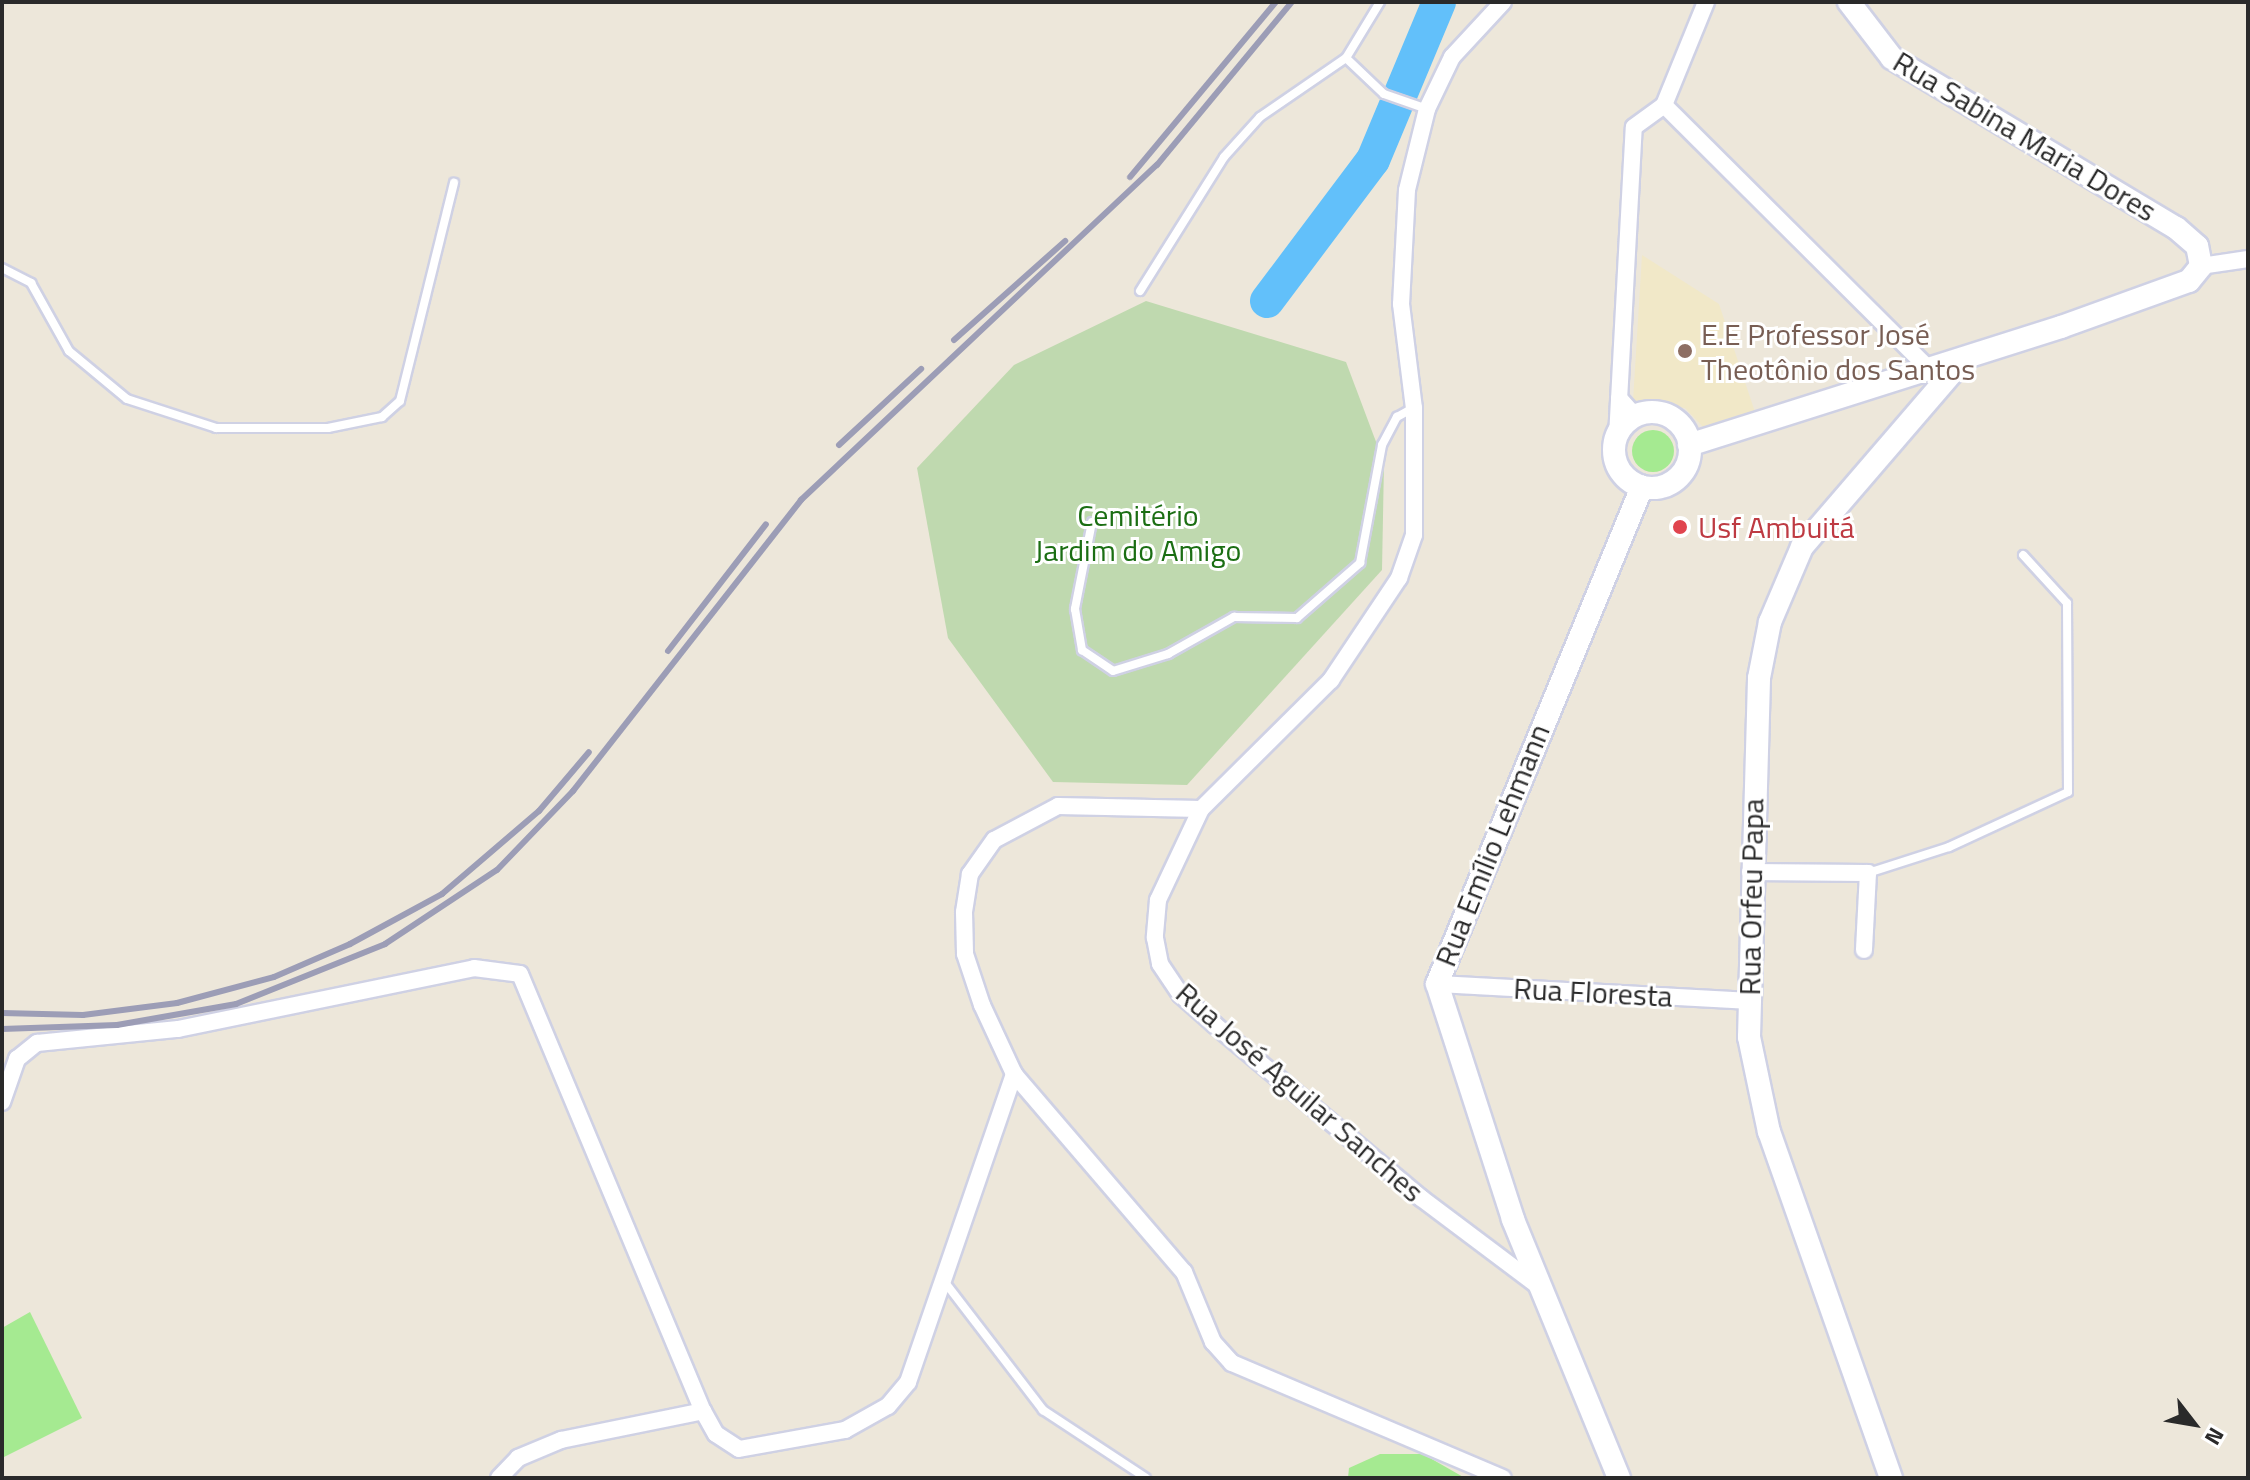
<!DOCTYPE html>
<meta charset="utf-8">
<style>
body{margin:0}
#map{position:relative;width:2250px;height:1480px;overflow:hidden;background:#ede7da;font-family:"Titillium Web",sans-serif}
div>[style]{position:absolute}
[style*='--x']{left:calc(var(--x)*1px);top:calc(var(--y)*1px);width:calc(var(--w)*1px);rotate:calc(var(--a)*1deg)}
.education>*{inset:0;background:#f1e8c8}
.green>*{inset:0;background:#a5ea91}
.round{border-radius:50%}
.cemetery>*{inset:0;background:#bfd9af}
.river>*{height:34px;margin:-17px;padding:0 17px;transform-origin:17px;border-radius:17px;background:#62c0fa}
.roads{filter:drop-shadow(2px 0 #cfd1e4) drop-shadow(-2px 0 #cfd1e4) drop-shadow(0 2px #cfd1e4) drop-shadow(0 -2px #cfd1e4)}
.lane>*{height:8px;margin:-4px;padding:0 4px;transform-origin:4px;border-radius:4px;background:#fff}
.street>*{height:16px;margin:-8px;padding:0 8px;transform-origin:8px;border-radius:8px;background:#fff}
.secondary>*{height:22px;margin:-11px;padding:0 11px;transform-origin:11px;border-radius:11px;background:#fff}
.secondary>.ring{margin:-11px;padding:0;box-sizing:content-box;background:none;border:22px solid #fff;border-radius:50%}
.rail>*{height:6px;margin:-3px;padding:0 3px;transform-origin:3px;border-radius:3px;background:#9c9db6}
.dots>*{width:22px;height:22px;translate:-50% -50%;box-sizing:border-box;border:4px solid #fff;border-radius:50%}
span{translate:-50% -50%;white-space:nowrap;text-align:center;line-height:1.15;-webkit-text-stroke:6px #fff;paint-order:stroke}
.street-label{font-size:30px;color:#2a2a2a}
.education-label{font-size:30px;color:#785e54}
.left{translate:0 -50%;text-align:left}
.park-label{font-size:30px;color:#1b6e13}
.health-label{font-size:30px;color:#be3a42}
.frame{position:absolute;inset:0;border:4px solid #2a2a2a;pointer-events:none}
.north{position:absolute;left:2154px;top:1384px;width:80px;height:80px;-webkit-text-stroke:6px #fff;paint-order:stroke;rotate:121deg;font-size:22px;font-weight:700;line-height:32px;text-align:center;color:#2a2a2a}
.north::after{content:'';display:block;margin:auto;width:28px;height:36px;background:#2a2a2a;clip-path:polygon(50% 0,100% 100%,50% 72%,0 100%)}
</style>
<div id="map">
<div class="education">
<div style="clip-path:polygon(1642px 255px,1719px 304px,1755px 412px,1704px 428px,1685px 408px,1633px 401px)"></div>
</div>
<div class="green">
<div class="round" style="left:1632px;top:430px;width:42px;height:42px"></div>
<div style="clip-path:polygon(30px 1312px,82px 1418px,2px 1458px,2px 1328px)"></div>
<div style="clip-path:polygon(1380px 1454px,1423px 1454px,1465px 1478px,1348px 1478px,1349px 1468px)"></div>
</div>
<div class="cemetery">
<div style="clip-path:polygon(1146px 301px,1346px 362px,1384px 463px,1382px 570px,1187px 785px,1053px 782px,948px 638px,917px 468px,1014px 365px)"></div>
</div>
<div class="river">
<div style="--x:1267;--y:301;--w:176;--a:-53.1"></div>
<div style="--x:1373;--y:160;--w:171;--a:-67.3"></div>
</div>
<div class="roads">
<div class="lane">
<div style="--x:1346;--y:58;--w:52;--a:43.5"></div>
<div style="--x:1384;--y:94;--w:46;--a:19.2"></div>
<div style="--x:2;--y:268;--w:33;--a:27"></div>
<div style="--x:31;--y:283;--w:78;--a:60.8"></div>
<div style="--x:69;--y:351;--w:75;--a:39.6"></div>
<div style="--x:127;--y:399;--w:94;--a:18"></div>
<div style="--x:216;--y:428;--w:112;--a:0"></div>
<div style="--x:328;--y:428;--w:55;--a:-11.5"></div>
<div style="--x:382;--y:417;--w:24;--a:-42"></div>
<div style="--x:400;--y:401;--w:225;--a:-76.1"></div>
<div style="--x:1140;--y:291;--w:158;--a:-57.9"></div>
<div style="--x:1224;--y:157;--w:54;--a:-48"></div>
<div style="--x:1260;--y:117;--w:104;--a:-34.5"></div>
<div style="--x:1346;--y:58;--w:66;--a:-58.7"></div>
<div style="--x:1092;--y:522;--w:89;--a:101.1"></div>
<div style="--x:1075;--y:609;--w:42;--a:80.3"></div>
<div style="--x:1082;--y:650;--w:37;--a:34"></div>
<div style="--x:1113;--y:671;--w:58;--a:-17.2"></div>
<div style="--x:1168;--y:654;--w:76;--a:-29.3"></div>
<div style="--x:1234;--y:617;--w:63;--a:0.9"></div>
<div style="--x:1297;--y:618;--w:84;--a:-41.1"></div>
<div style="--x:1360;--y:563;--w:120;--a:-79.4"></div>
<div style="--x:1382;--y:445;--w:32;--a:-62"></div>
<div style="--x:1397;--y:417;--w:18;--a:-29"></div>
<div style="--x:1868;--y:873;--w:85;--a:-17.8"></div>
<div style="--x:1949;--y:847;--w:131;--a:-24.8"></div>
<div style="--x:2068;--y:792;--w:189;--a:-90.3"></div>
<div style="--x:2067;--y:603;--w:65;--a:-132.5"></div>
<div style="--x:944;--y:1281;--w:163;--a:52.5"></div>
<div style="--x:1043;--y:1410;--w:123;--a:33.4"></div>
</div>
<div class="street">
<div style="--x:1503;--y:2;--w:75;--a:132.8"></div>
<div style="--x:1452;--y:57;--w:58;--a:115.7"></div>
<div style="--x:1427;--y:109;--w:83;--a:103.9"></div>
<div style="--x:1407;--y:190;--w:114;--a:93"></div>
<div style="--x:1401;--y:304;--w:105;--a:82.9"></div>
<div style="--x:1414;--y:408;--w:127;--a:90"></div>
<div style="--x:1414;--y:535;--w:46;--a:109.2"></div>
<div style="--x:1399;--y:578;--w:123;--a:123.7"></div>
<div style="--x:1331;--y:680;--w:183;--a:135.2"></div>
<div style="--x:1201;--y:809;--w:101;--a:115.3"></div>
<div style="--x:1158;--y:900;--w:38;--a:95"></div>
<div style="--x:1155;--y:938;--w:26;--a:79"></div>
<div style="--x:1160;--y:964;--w:37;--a:56"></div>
<div style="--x:1181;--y:995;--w:45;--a:41.4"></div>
<div style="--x:1215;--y:1025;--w:269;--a:40"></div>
<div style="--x:1421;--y:1198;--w:150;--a:36.9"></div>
<div style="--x:1664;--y:105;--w:373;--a:44.9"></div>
<div style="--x:2201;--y:266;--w:48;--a:-8.5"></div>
<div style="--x:1619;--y:398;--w:24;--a:48"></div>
<div style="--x:1617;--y:437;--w:310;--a:-86.9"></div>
<div style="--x:1634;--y:127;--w:37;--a:-36"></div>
<div style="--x:1664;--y:105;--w:111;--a:-67.8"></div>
<div style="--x:1201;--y:809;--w:143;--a:-178.8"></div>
<div style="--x:1058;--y:806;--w:72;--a:152"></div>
<div style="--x:994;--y:840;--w:42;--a:125.2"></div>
<div style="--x:970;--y:874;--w:38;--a:99"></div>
<div style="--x:964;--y:912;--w:42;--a:88.6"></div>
<div style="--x:965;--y:954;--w:54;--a:71.6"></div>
<div style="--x:982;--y:1005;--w:76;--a:65.1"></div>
<div style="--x:1014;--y:1074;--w:261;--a:49.4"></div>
<div style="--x:1184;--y:1272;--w:76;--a:67.5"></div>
<div style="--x:1213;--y:1342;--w:28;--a:48"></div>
<div style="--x:1232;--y:1363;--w:294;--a:23"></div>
<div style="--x:1750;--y:872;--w:118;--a:0.5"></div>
<div style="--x:1868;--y:873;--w:77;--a:93"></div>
<div style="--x:1437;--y:984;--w:311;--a:3.1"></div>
<div style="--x:2;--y:1102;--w:46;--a:-70.8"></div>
<div style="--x:17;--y:1059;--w:26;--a:-39"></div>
<div style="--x:37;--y:1043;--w:142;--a:-5.7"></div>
<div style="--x:178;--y:1029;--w:302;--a:-11.6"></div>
<div style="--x:474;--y:968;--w:46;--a:7.4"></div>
<div style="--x:520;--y:974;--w:474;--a:67.3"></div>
<div style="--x:703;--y:1411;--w:26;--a:61"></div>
<div style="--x:716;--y:1434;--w:27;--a:33"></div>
<div style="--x:739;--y:1449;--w:108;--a:-10.2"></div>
<div style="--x:845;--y:1430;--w:49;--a:-29.2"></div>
<div style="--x:888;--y:1406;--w:31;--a:-50"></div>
<div style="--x:908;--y:1382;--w:326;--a:-71"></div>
<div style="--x:499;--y:1478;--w:28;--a:-46"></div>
<div style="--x:518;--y:1458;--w:47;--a:-22.7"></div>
<div style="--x:561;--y:1440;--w:145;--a:-11.5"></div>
</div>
<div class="secondary">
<div class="ring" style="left:1614px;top:412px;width:54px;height:54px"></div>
<div style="--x:1689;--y:445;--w:390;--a:-17.6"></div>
<div style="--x:2061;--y:327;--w:136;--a:-19.8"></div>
<div style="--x:2189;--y:281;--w:19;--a:-51"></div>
<div style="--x:2201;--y:266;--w:20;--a:-101"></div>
<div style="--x:2197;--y:246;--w:28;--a:-139"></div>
<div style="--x:2176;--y:228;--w:331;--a:-149.1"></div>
<div style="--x:1892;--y:58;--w:71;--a:-127.5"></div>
<div style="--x:1619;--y:1478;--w:280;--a:-112.3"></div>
<div style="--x:1513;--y:1219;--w:247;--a:-107.9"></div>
<div style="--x:1437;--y:984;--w:538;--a:-67.59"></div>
<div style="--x:1891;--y:1478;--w:367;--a:-109.4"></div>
<div style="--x:1769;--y:1132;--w:97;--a:-101.9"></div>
<div style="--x:1749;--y:1037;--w:359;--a:-88.4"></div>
<div style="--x:1759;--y:678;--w:57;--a:-78.9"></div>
<div style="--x:1770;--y:622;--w:82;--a:-66.9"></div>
<div style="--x:1802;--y:547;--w:247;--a:-49.3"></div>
</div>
</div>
<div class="rail">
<div style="--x:1130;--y:177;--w:228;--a:-50.2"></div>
<div style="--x:954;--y:340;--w:149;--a:-41.7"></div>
<div style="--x:839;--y:445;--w:112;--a:-42.8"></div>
<div style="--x:668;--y:651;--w:160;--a:-52.3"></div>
<div style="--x:2;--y:1013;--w:81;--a:1.4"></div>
<div style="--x:83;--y:1015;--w:95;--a:-7.3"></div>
<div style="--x:177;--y:1003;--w:100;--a:-15"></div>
<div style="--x:274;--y:977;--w:83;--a:-23.5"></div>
<div style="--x:350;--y:944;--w:105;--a:-28.5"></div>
<div style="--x:442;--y:894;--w:128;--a:-40.6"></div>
<div style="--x:539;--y:811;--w:77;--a:-49.7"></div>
<div style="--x:2;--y:1029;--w:115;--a:-2"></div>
<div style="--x:117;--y:1025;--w:121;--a:-10"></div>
<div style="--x:236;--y:1004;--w:161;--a:-21.9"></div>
<div style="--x:385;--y:944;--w:134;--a:-33.5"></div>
<div style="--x:497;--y:870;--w:110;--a:-46.1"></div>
<div style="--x:573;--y:791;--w:370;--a:-51.9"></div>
<div style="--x:801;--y:500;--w:489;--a:-43.3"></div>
<div style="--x:1157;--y:165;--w:212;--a:-50.4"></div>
</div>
<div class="dots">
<div style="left:1685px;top:351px;background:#8d6e63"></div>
<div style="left:1680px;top:527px;background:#e0444e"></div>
</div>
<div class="street-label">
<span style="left:2025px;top:136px;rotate:31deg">Rua Sabina Maria Dores</span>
<span style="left:1492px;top:845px;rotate:-68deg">Rua Emílio Lehmann</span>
<span style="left:1751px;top:897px;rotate:-89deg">Rua Orfeu Papa</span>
<span style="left:1593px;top:992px;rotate:3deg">Rua Floresta</span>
<span style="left:1300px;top:1092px;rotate:41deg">Rua José Aguilar Sanches</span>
</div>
<div class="education-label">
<span class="left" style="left:1701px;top:351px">E.E Professor José<br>Theotônio dos Santos</span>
</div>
<div class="park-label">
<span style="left:1138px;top:532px">Cemitério<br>Jardim do Amigo</span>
</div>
<div class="health-label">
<span class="left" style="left:1698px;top:527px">Usf Ambuitá</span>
</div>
<div class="frame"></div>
<div class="north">N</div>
</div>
